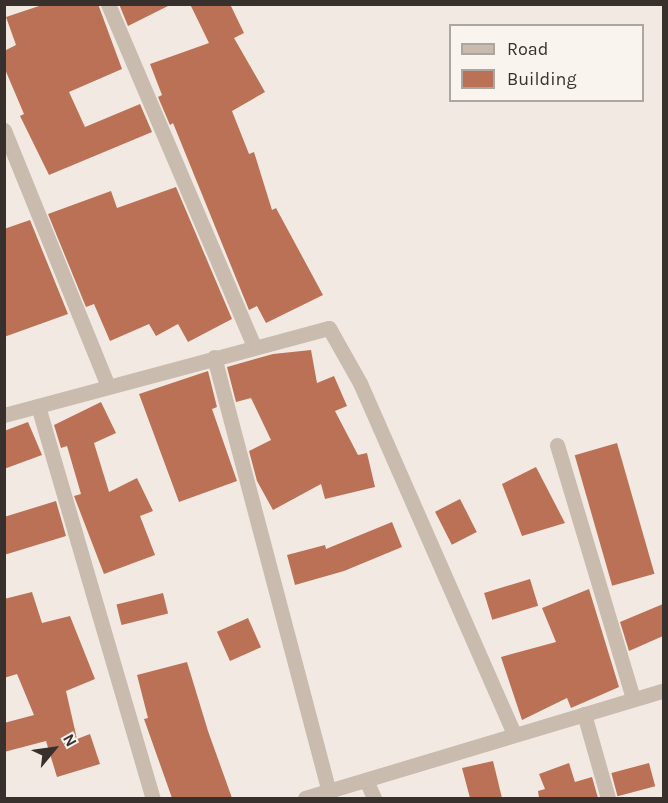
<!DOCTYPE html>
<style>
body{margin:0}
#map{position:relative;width:668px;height:803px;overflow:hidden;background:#f2eae2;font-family:Karla,sans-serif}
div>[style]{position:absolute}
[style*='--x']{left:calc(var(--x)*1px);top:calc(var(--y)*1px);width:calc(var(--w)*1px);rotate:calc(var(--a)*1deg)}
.building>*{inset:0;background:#bb7156;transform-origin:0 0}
.street>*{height:15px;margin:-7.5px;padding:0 7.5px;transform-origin:7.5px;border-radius:7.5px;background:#c9bbae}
span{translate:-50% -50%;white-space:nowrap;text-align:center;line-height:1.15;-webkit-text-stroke:4.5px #f9f4ee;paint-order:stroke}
.frame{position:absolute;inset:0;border:6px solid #38302c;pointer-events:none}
.legend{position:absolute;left:449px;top:24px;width:195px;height:78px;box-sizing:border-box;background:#f9f4ee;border:2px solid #aca6a0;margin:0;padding:8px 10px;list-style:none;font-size:18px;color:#38302c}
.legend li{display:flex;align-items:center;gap:12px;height:30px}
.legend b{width:30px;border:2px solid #aca6a0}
.north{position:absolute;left:24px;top:719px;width:60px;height:60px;-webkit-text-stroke:4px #f9f4ee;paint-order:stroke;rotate:61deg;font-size:16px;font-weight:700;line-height:24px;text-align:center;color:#38302c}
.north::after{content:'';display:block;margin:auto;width:21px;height:27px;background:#38302c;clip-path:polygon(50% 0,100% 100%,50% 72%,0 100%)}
</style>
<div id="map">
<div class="building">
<div style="clip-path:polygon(45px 4px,98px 4px,122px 69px,69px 92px,85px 127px,140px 104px,152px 132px,49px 175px,20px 116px,24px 114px,4px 67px,4px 51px,16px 45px,6px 17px)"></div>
<div style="clip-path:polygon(119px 4px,172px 4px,128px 26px)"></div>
<div style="clip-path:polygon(190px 4px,230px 4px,244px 33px,234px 38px,265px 92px,232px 111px,249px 154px,254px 152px,272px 210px,276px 208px,323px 295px,266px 323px,257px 306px,249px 310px,173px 123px,170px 125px,158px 97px,162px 95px,150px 64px,209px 43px)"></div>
<div style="clip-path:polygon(176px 187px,232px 319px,188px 342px,178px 324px,156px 336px,149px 324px,110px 341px,94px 304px,86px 307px,48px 214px,111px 191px,117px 208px)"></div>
<div style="clip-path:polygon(30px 220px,68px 314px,4px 337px,4px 229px)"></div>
<div style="clip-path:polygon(311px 350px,317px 383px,334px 376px,347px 406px,335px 411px,358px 455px,367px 453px,375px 487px,325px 499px,321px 484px,273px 510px,257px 481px,249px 451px,271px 440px,251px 398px,236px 402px,227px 367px,273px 354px)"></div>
<div style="clip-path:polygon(208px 371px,217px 407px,212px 409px,237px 481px,179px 502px,139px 394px)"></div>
<div style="clip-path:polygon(101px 402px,116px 433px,94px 443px,109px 492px,137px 478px,153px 511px,140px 516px,155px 555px,104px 574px,74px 496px,81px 494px,67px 446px,61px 448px,54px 425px)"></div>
<div style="clip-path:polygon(28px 422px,42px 455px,4px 469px,4px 431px)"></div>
<div style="left:617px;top:443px;width:136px;height:44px;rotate:74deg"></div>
<div style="clip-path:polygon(536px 467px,565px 523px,522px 536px,502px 484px)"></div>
<div style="left:460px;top:499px;width:37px;height:28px;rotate:63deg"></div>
<div style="clip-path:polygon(56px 501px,66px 536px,4px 555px,4px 517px)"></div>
<div style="clip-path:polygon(392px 522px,402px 547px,344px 571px,295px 585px,287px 555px,325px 545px,326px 549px)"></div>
<div style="left:530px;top:579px;width:28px;height:48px;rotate:73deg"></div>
<div style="clip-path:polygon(589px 589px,619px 687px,571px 708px,567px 698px,522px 720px,501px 657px,556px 642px,542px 608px)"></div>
<div style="clip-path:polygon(32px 592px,42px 623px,70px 616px,95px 679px,66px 691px,77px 739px,90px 734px,100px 764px,57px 777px,46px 741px,4px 752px,4px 723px,34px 715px,17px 674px,4px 678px,4px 599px)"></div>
<div style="left:163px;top:593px;width:21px;height:48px;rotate:76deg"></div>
<div style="clip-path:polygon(663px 604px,663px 636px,629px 651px,620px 622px)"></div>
<div style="left:248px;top:618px;width:32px;height:34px;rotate:66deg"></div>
<div style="clip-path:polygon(187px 662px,208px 731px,232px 798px,172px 798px,144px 719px,148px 718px,137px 675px)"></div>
<div style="clip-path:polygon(493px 761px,502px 798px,470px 798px,462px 768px)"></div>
<div style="clip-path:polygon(569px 763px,575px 782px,592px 777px,598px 798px,539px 798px,538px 791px,545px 789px,539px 774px)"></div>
<div style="left:649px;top:763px;width:24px;height:39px;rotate:75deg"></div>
</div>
<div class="street">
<div style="--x:108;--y:4;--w:372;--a:66.9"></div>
<div style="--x:4;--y:130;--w:276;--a:67.9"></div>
<div style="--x:214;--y:357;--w:449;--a:75.2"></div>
<div style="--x:38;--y:406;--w:409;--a:73.7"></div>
<div style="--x:4;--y:415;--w:336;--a:-15"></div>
<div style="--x:329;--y:328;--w:63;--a:60.6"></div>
<div style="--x:360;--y:383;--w:383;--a:66.3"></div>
<div style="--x:557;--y:445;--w:265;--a:73.3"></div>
<div style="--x:584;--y:714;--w:87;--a:74.1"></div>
<div style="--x:366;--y:780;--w:20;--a:66"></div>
<div style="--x:305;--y:798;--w:375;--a:-16.7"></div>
</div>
<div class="frame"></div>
<ul class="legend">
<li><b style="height:8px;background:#c9bbae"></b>Road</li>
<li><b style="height:16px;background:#bb7156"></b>Building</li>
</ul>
<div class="north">N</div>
</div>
